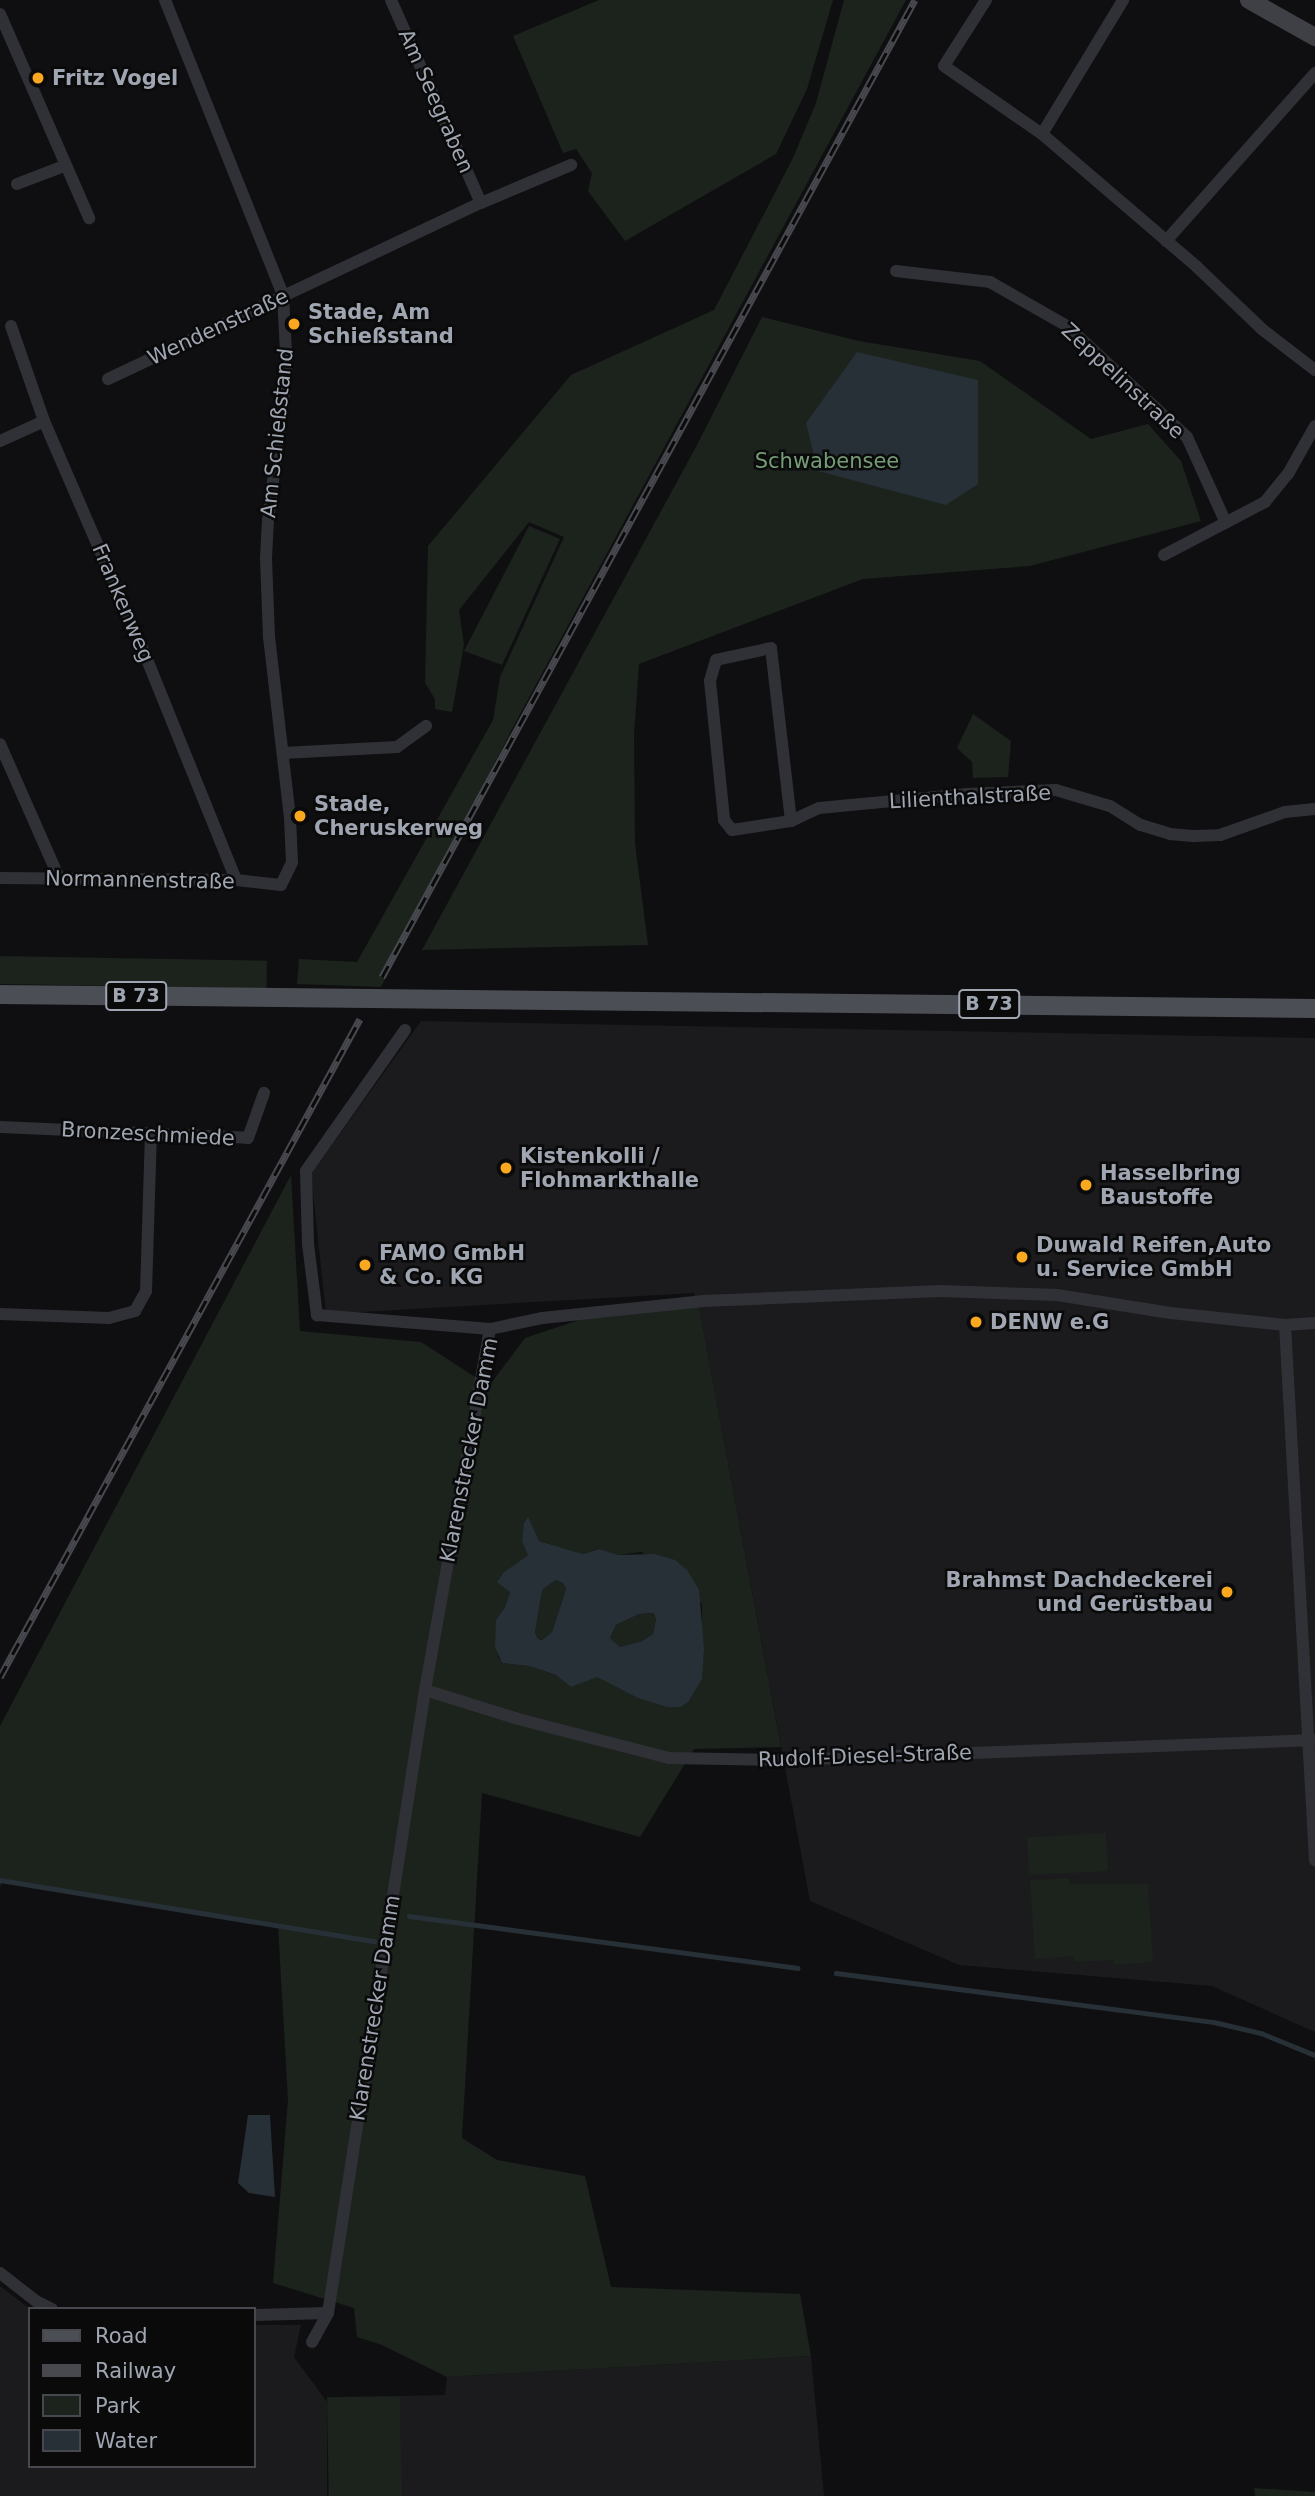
<!DOCTYPE html>
<meta charset="utf-8">
<style>
body{margin:0}
#map{position:relative;width:1315px;height:2496px;overflow:hidden;background:#0f0f11;font-family:"DejaVu Sans",sans-serif}
div>[style]{position:absolute}
[style*='--x']{left:calc(var(--x)*1px);top:calc(var(--y)*1px);width:calc(var(--w)*1px);rotate:calc(var(--a)*1deg)}
.built>*{inset:0;background:#1b1b1e}
.green>*{inset:0;background:#1b231c;transform-origin:0 0}
.water>*{inset:0;background:#273036}
.stream>*{height:4.5px;margin:-2.25px;padding:0 2.25px;transform-origin:2.25px;border-radius:2.25px;background:#273036}
.minor>*{height:12px;margin:-6px;padding:0 6px;transform-origin:6px;border-radius:6px;background:#303136}
.secondary>*{height:18px;margin:-9px;padding:0 9px;transform-origin:9px;border-radius:9px;background:#3e4046}
.primary>*{height:19px;margin:-9.5px;padding:0 9.5px;transform-origin:9.5px;border-radius:9.5px;background:#4c4e55}
.rail>*{height:7px;margin-top:-3.5px;transform-origin:0;background:repeating-linear-gradient(90deg,#0a0a0b 0 13px,#47494f 0 26px);box-sizing:border-box;border-block:2px solid #47494f}
.dots>*{width:19px;height:19px;translate:-50% -50%;box-sizing:border-box;border:4px solid #0a0a0b;border-radius:50%}
span{translate:-50% -50%;white-space:nowrap;text-align:center;line-height:1.15;-webkit-text-stroke:5px #0a0a0b;paint-order:stroke}
.shield-label span{padding:2px 5px;background:#0a0a0b;border:2px solid;border-radius:5px;-webkit-text-stroke-width:0}
.shield-label{font-size:19px;color:#9fa6b2;font-weight:700}
.poi-label{font-size:21px;color:#9fa6b2;font-weight:700}
.left{translate:0 -50%;text-align:left}
.right{translate:-100% -50%;text-align:right}
.street-label{font-size:21px;color:#9fa6b2}
.park-label{font-size:21px;color:#759e76}
.legend{position:absolute;left:28px;top:2307px;width:228px;height:161px;box-sizing:border-box;background:#0a0a0b;border:2px solid #46484e;margin:0;padding:9px 12px;list-style:none;font-size:21px;color:#9fa6b2}
.legend li{display:flex;align-items:center;gap:14px;height:35px}
.legend b{width:35px;border:2px solid #46484e}
</style>
<div id="map">
<div class="built">
<div style="clip-path:polygon(421px 1021px,1315px 1038px,1315px 2032px,1212px 1986px,959px 1965px,810px 1901px,699px 1307px,694px 1293px,326px 1314px,311px 1174px)"></div>
<div style="clip-path:polygon(0 2286px,30px 2309px,30px 2466px,254px 2466px,254px 2325px,301px 2325px,294px 2357px,327px 2402px,327px 2496px,0 2496px)"></div>
<div style="clip-path:polygon(811px 2356px,824px 2496px,401px 2496px,400px 2396px,445px 2395px,447px 2377px)"></div>
</div>
<div class="green">
<div style="clip-path:polygon(599px 0,833px 0,807px 89px,776px 154px,625px 241px,588px 191px,592px 173px,576px 149px,563px 153px,513px 36px)"></div>
<div style="clip-path:polygon(844px 0,906px 0,512px 729px,381px 987px,297px 984px,299px 959px,357px 962px,493px 720px,500px 677px,564px 537px,529px 522px,459px 610px,464px 645px,452px 712px,435px 709px,435px 699px,425px 683px,428px 546px,571px 375px,714px 310px,793px 158px,816px 103px)"></div>
<div style="clip-path:polygon(762px 317px,859px 341px,980px 361px,1091px 439px,1148px 424px,1181px 461px,1201px 521px,1030px 566px,863px 579px,639px 664px,634px 734px,635px 843px,648px 945px,422px 950px,697px 445px)"></div>
<div style="clip-path:polygon(529px 526px,560px 539px,502px 665px,464px 651px)"></div>
<div style="clip-path:polygon(973px 714px,1011px 741px,1008px 777px,973px 778px,972px 762px,957px 748px)"></div>
<div style="left:0;top:956px;width:267px;height:28px;rotate:1deg"></div>
<div style="clip-path:polygon(evenodd,291px 1175px,300px 1331px,421px 1342px,489px 1386px,525px 1338px,579px 1320px,699px 1307px,781px 1747px,694px 1749px,640px 1837px,482px 1793px,462px 2138px,497px 2160px,585px 2176px,611px 2287px,800px 2294px,811px 2356px,447px 2377px,382px 2345px,357px 2337px,354px 2308px,273px 2283px,288px 2100px,278px 1926px,3px 1881px,0 1887px,0 1726px,291px 1175px,539px 1541px,583px 1554px,598px 1549px,618px 1555px,642px 1552px,702px 1604px,702px 1663px,645px 1699px,597px 1676px,571px 1687px,556px 1675px,529px 1666px,502px 1663px,498px 1656px,496px 1620px,505px 1607px,510px 1592px,504px 1572px,528px 1555px,539px 1541px)"></div>
<div style="clip-path:polygon(556px 1580px,563px 1583px,566px 1589px,552px 1632px,542px 1640px,538px 1639px,535px 1632px,541px 1597px,543px 1589px)"></div>
<div style="clip-path:polygon(652px 1613px,656px 1619px,653px 1634px,642px 1641px,620px 1647px,610px 1638px,616px 1625px,639px 1614px)"></div>
<div style="left:1106px;top:1833px;width:38px;height:79px;rotate:87deg"></div>
<div style="clip-path:polygon(1069px 1878px,1070px 1884px,1148px 1884px,1153px 1962px,1114px 1965px,1113px 1960px,1074px 1962px,1074px 1956px,1035px 1959px,1030px 1880px)"></div>
<div style="left:400px;top:2396px;width:100px;height:73px;rotate:89deg"></div>
<div style="clip-path:polygon(1254px 2488px,1315px 2492px,1315px 2496px,1255px 2496px)"></div>
</div>
<div class="water">
<div style="clip-path:polygon(857px 352px,978px 380px,978px 484px,946px 505px,818px 471px,806px 423px)"></div>
<div style="clip-path:polygon(evenodd,528px 1517px,539px 1541px,583px 1554px,599px 1549px,618px 1555px,654px 1554px,675px 1560px,687px 1570px,699px 1590px,704px 1648px,702px 1679px,688px 1702px,680px 1707px,667px 1707px,638px 1698px,597px 1677px,571px 1687px,556px 1675px,529px 1666px,502px 1663px,495px 1647px,496px 1620px,505px 1607px,510px 1592px,497px 1582px,504px 1572px,528px 1555px,522px 1541px,524px 1523px,528px 1517px,556px 1580px,563px 1583px,566px 1589px,552px 1632px,542px 1640px,538px 1639px,535px 1632px,541px 1597px,543px 1589px,556px 1580px,528px 1517px,653px 1613px,656px 1619px,653px 1634px,642px 1641px,620px 1647px,610px 1638px,616px 1625px,639px 1614px,653px 1613px)"></div>
<div style="clip-path:polygon(248px 2115px,270px 2115px,275px 2197px,249px 2193px,238px 2183px)"></div>
</div>
<div class="stream">
<div style="--x:0;--y:1880;--w:379;--a:9.3"></div>
<div style="--x:409;--y:1916;--w:392;--a:7.6"></div>
<div style="--x:836;--y:1973;--w:381;--a:7.4"></div>
<div style="--x:1214;--y:2022;--w:48;--a:13.2"></div>
<div style="--x:1261;--y:2033;--w:58;--a:22.2"></div>
</div>
<div class="minor">
<div style="--x:391;--y:0;--w:222;--a:66.1"></div>
<div style="--x:986;--y:0;--w:78;--a:122.5"></div>
<div style="--x:944;--y:66;--w:119;--a:34.8"></div>
<div style="--x:1042;--y:134;--w:204;--a:40.6"></div>
<div style="--x:1197;--y:267;--w:91;--a:43.7"></div>
<div style="--x:1263;--y:330;--w:66;--a:37.6"></div>
<div style="--x:0;--y:14;--w:223;--a:66.4"></div>
<div style="--x:1042;--y:134;--w:157;--a:-58.8"></div>
<div style="--x:17;--y:184;--w:50;--a:-21"></div>
<div style="--x:1166;--y:241;--w:225;--a:-48.4"></div>
<div style="--x:896;--y:271;--w:95;--a:6.7"></div>
<div style="--x:990;--y:282;--w:89;--a:29.7"></div>
<div style="--x:1067;--y:326;--w:163;--a:42.8"></div>
<div style="--x:1187;--y:437;--w:94;--a:65.6"></div>
<div style="--x:11;--y:326;--w:101;--a:70.8"></div>
<div style="--x:44;--y:421;--w:257;--a:66.6"></div>
<div style="--x:146;--y:657;--w:240;--a:68"></div>
<div style="--x:108;--y:379;--w:412;--a:-25.3"></div>
<div style="--x:481;--y:203;--w:98;--a:-22.9"></div>
<div style="--x:0;--y:441;--w:48;--a:-24.4"></div>
<div style="--x:1164;--y:555;--w:114;--a:-27.7"></div>
<div style="--x:1265;--y:502;--w:36;--a:-51"></div>
<div style="--x:1288;--y:474;--w:55;--a:-60.6"></div>
<div style="--x:0;--y:744;--w:146;--a:66.2"></div>
<div style="--x:283;--y:753;--w:114;--a:-3"></div>
<div style="--x:397;--y:747;--w:36;--a:-36"></div>
<div style="--x:791;--y:821;--w:174;--a:-96.6"></div>
<div style="--x:771;--y:648;--w:56;--a:167.7"></div>
<div style="--x:716;--y:660;--w:22;--a:106"></div>
<div style="--x:710;--y:681;--w:140;--a:84.2"></div>
<div style="--x:724;--y:820;--w:13;--a:51"></div>
<div style="--x:732;--y:830;--w:60;--a:-8.7"></div>
<div style="--x:791;--y:821;--w:31;--a:-25"></div>
<div style="--x:819;--y:808;--w:150;--a:-5.4"></div>
<div style="--x:968;--y:794;--w:88;--a:-2.6"></div>
<div style="--x:1056;--y:790;--w:56;--a:16.5"></div>
<div style="--x:1110;--y:806;--w:36;--a:32"></div>
<div style="--x:1141;--y:825;--w:30;--a:17"></div>
<div style="--x:1170;--y:834;--w:25;--a:5"></div>
<div style="--x:1195;--y:836;--w:25;--a:-2"></div>
<div style="--x:1220;--y:835;--w:69;--a:-19.5"></div>
<div style="--x:1285;--y:812;--w:30;--a:-6"></div>
<div style="--x:0;--y:878;--w:236;--a:0.5"></div>
<div style="--x:236;--y:880;--w:45;--a:6.3"></div>
<div style="--x:281;--y:885;--w:25;--a:-64"></div>
<div style="--x:292;--y:862;--w:44;--a:-92.6"></div>
<div style="--x:290;--y:818;--w:182;--a:-96.6"></div>
<div style="--x:269;--y:637;--w:79;--a:-92.2"></div>
<div style="--x:266;--y:558;--w:37;--a:-87"></div>
<div style="--x:268;--y:521;--w:151;--a:-82.8"></div>
<div style="--x:287;--y:371;--w:76;--a:-93"></div>
<div style="--x:283;--y:295;--w:318;--a:-111.8"></div>
<div style="--x:405;--y:1030;--w:172;--a:125.1"></div>
<div style="--x:306;--y:1171;--w:73;--a:88.4"></div>
<div style="--x:308;--y:1244;--w:72;--a:82.8"></div>
<div style="--x:317;--y:1315;--w:174;--a:4.6"></div>
<div style="--x:0;--y:1127;--w:248;--a:2.5"></div>
<div style="--x:248;--y:1138;--w:48;--a:-70.4"></div>
<div style="--x:0;--y:1314;--w:109;--a:2.1"></div>
<div style="--x:109;--y:1318;--w:27;--a:-15"></div>
<div style="--x:135;--y:1311;--w:23;--a:-61"></div>
<div style="--x:146;--y:1291;--w:157;--a:-88.2"></div>
<div style="--x:1285;--y:1325;--w:536;--a:86.79"></div>
<div style="--x:425;--y:1690;--w:97;--a:17.3"></div>
<div style="--x:518;--y:1719;--w:156;--a:14.5"></div>
<div style="--x:669;--y:1758;--w:119;--a:1"></div>
<div style="--x:788;--y:1760;--w:527;--a:-2.17"></div>
<div style="--x:0;--y:2273;--w:46;--a:37.9"></div>
<div style="--x:36;--y:2301;--w:18;--a:27"></div>
<div style="--x:254;--y:2315;--w:74;--a:-1.5"></div>
<div style="--x:312;--y:2342;--w:33;--a:-61"></div>
<div style="--x:328;--y:2313;--w:631;--a:-81.15"></div>
<div style="--x:425;--y:1690;--w:367;--a:-79.8"></div>
<div style="--x:490;--y:1329;--w:53;--a:-11.9"></div>
<div style="--x:542;--y:1318;--w:163;--a:-6"></div>
<div style="--x:704;--y:1301;--w:237;--a:-2.4"></div>
<div style="--x:941;--y:1291;--w:116;--a:2"></div>
<div style="--x:1057;--y:1295;--w:115;--a:9"></div>
<div style="--x:1171;--y:1313;--w:115;--a:6"></div>
<div style="--x:1285;--y:1325;--w:30;--a:-4"></div>
</div>
<div class="secondary">
<div style="--x:1249;--y:0;--w:76;--a:29.3"></div>
</div>
<div class="primary">
<div style="--x:0;--y:994;--w:1315;--a:0.61"></div>
</div>
<div class="rail">
<div style="--x:382;--y:977;--w:1113;--a:-61.39"></div>
<div style="--x:0;--y:1677;--w:750;--a:-61.32"></div>
</div>
<div class="dots">
<div style="left:38px;top:78px;background:#f9a81f"></div>
<div style="left:294px;top:324px;background:#f9a81f"></div>
<div style="left:300px;top:816px;background:#f9a81f"></div>
<div style="left:506px;top:1168px;background:#f9a81f"></div>
<div style="left:1086px;top:1185px;background:#f9a81f"></div>
<div style="left:1022px;top:1257px;background:#f9a81f"></div>
<div style="left:365px;top:1265px;background:#f9a81f"></div>
<div style="left:976px;top:1322px;background:#f9a81f"></div>
<div style="left:1227px;top:1592px;background:#f9a81f"></div>
</div>
<div class="shield-label">
<span style="left:136px;top:996px">B 73</span>
<span style="left:989px;top:1004px">B 73</span>
</div>
<div class="poi-label">
<span class="left" style="left:52px;top:78px">Fritz Vogel</span>
<span class="left" style="left:308px;top:324px">Stade, Am<br>Schießstand</span>
<span class="left" style="left:314px;top:816px">Stade,<br>Cheruskerweg</span>
<span class="left" style="left:520px;top:1168px">Kistenkolli /<br>Flohmarkthalle</span>
<span class="left" style="left:1100px;top:1185px">Hasselbring<br>Baustoffe</span>
<span class="left" style="left:1036px;top:1257px">Duwald Reifen,Auto<br>u. Service GmbH</span>
<span class="left" style="left:379px;top:1265px">FAMO GmbH<br>&amp; Co. KG</span>
<span class="left" style="left:990px;top:1322px">DENW e.G</span>
<span class="right" style="left:1213px;top:1592px">Brahmst Dachdeckerei<br>und Gerüstbau</span>
</div>
<div class="street-label">
<span style="left:436px;top:101px;rotate:66deg">Am Seegraben</span>
<span style="left:218px;top:327px;rotate:-25deg">Wendenstraße</span>
<span style="left:1123px;top:381px;rotate:43deg">Zeppelinstraße</span>
<span style="left:277px;top:433px;rotate:-84deg">Am Schießstand</span>
<span style="left:123px;top:603px;rotate:67deg">Frankenweg</span>
<span style="left:970px;top:797px;rotate:-3deg">Lilienthalstraße</span>
<span style="left:140px;top:880px;rotate:1deg">Normannenstraße</span>
<span style="left:148px;top:1134px;rotate:3deg">Bronzeschmiede</span>
<span style="left:469px;top:1450px;rotate:-79deg">Klarenstrecker Damm</span>
<span style="left:865px;top:1756px;rotate:-2deg">Rudolf-Diesel-Straße</span>
<span style="left:375px;top:2008px;rotate:-81deg">Klarenstrecker Damm</span>
</div>
<div class="park-label">
<span style="left:827px;top:461px">Schwabensee</span>
</div>
<ul class="legend">
<li><b style="height:9px;background:#4c4e55"></b>Road</li>
<li><b style="height:9px;background:#47494f"></b>Railway</li>
<li><b style="height:19px;background:#1b231c"></b>Park</li>
<li><b style="height:19px;background:#273036"></b>Water</li>
</ul>
</div>
